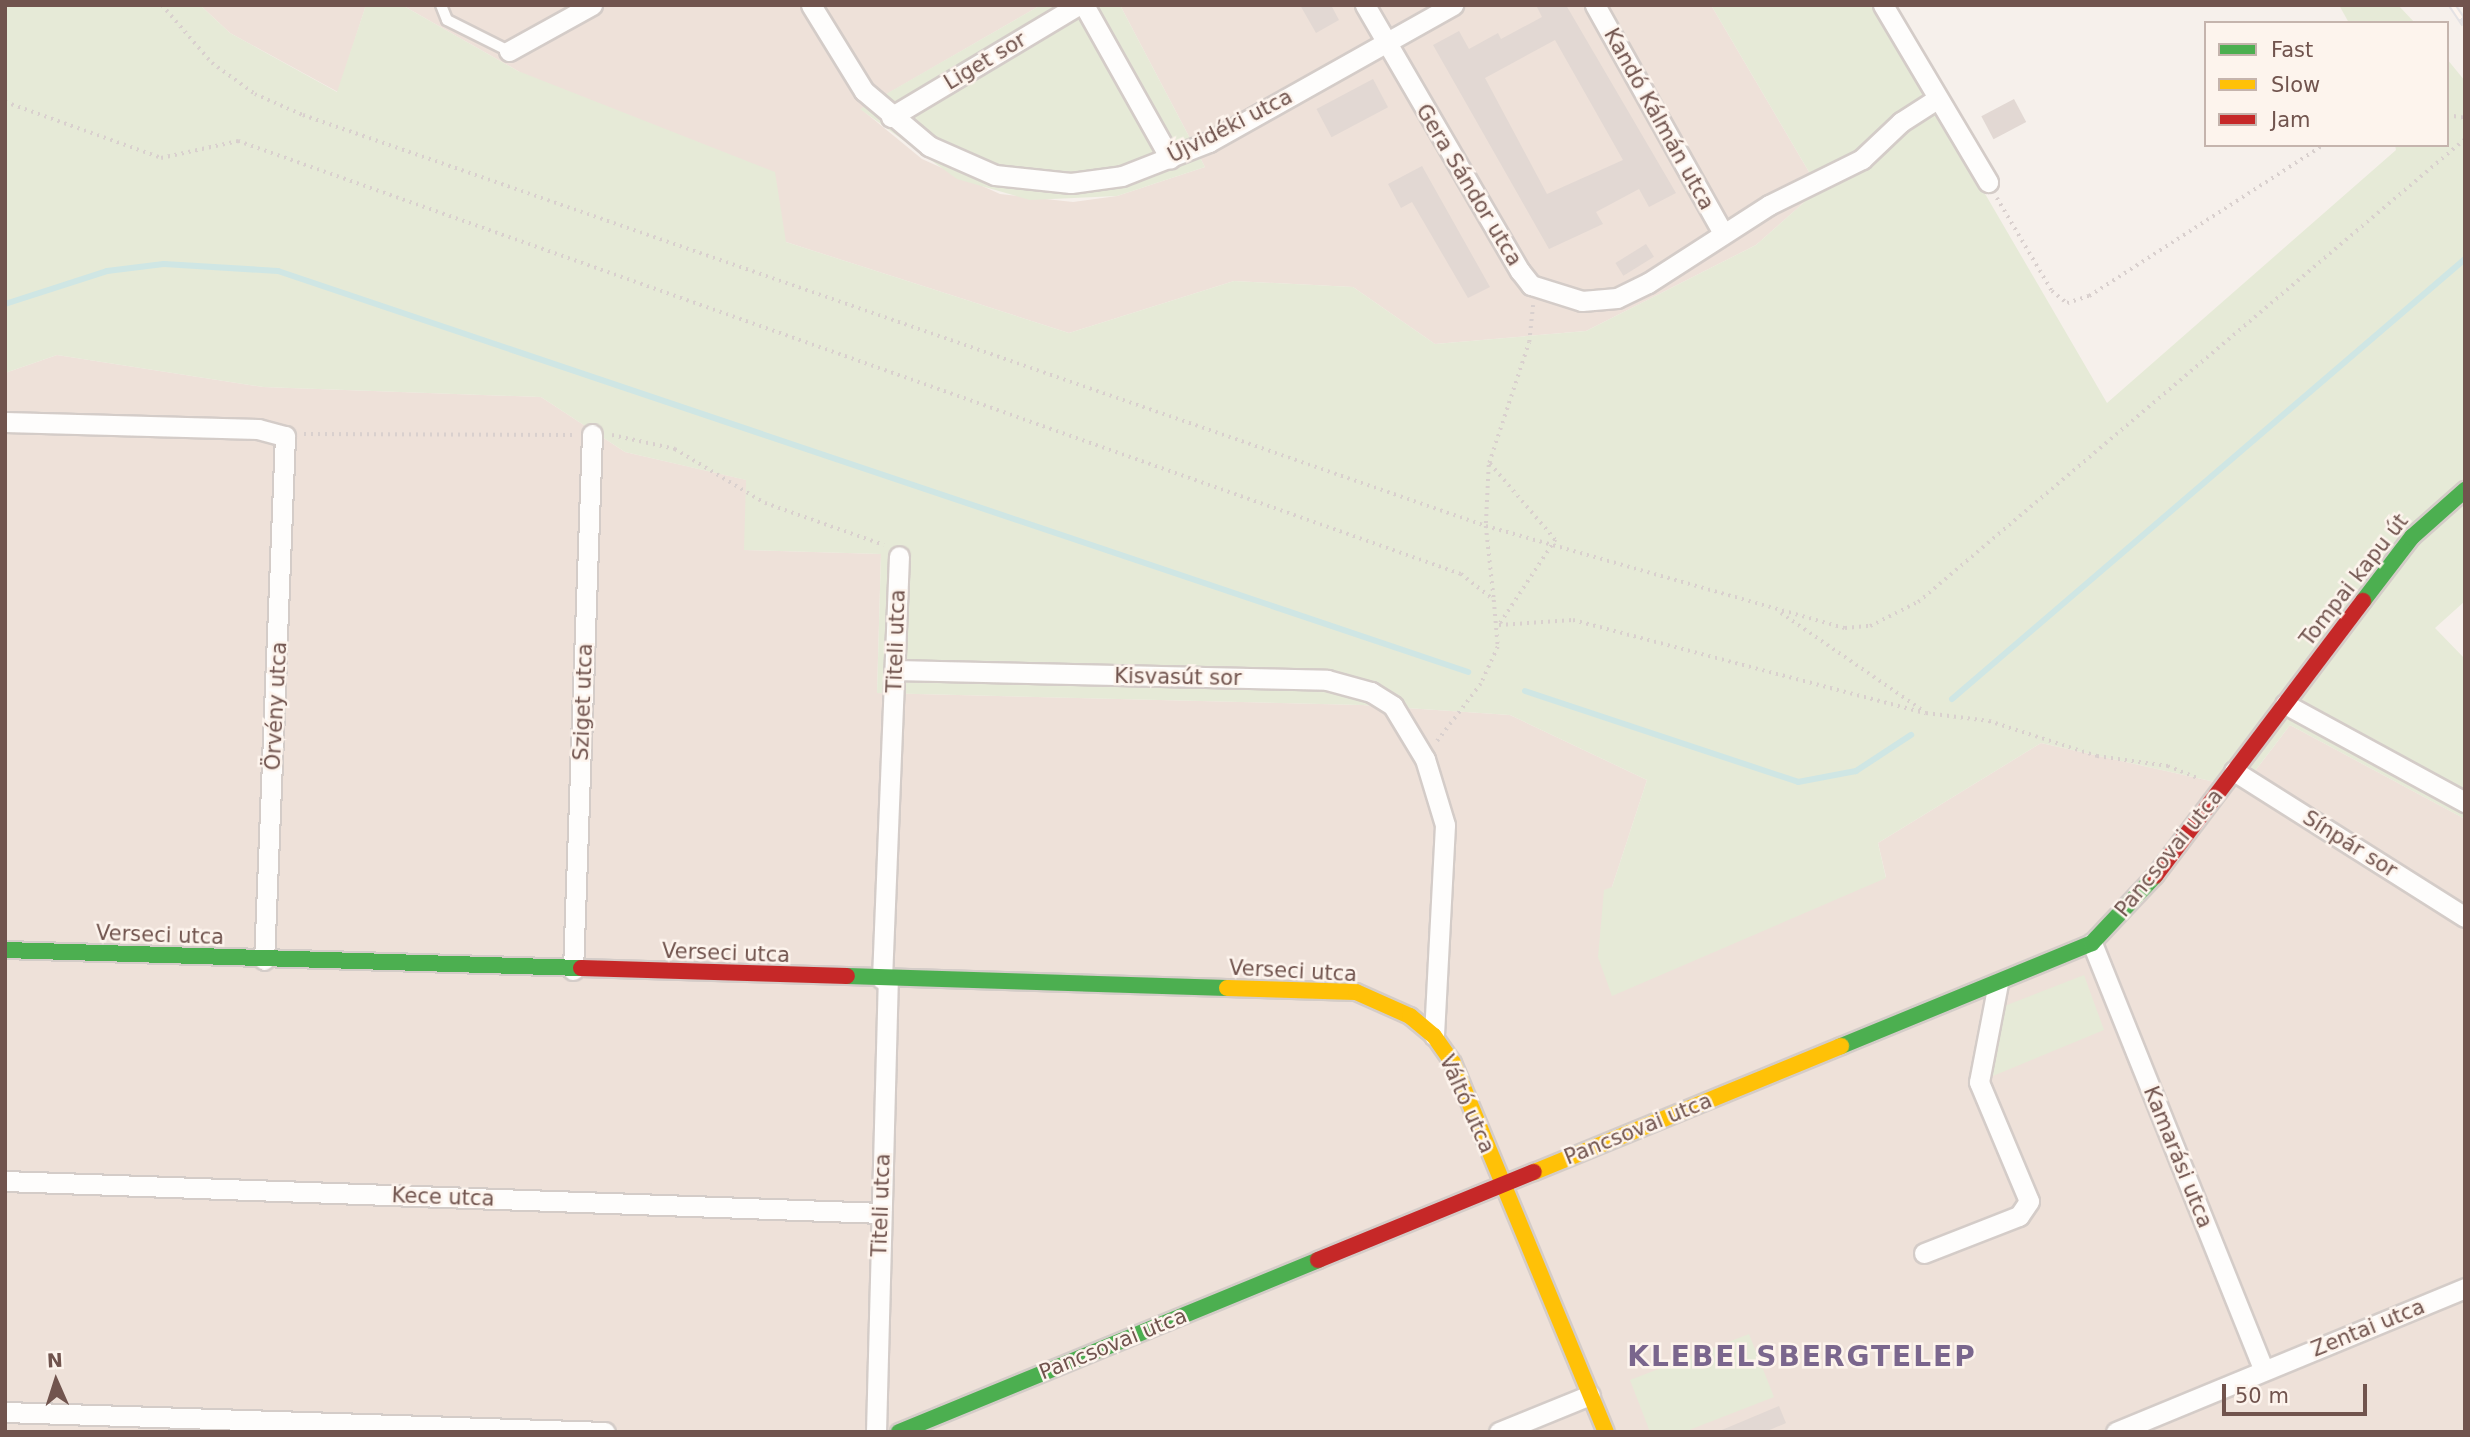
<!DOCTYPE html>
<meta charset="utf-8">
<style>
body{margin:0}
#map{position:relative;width:2470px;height:1437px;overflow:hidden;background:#f6f0eb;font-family:"DejaVu Sans",sans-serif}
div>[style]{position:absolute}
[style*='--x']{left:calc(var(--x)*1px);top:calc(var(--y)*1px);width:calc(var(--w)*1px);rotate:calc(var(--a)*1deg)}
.residential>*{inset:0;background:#eee1d9}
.green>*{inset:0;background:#e6ead7}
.stream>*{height:6px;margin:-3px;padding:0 3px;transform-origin:3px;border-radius:3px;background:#cfe6e4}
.building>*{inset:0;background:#e2d8d3;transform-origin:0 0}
.path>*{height:3.5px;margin-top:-1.75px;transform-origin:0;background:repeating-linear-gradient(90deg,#d9d0ce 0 2px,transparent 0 7px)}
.roads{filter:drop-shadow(2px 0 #d4ccc8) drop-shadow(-2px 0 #d4ccc8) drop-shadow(0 2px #d4ccc8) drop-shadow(0 -2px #d4ccc8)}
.lane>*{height:10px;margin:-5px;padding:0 5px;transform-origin:5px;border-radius:5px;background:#fefdfc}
.street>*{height:19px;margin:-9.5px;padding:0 9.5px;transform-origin:9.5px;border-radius:9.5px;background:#fefdfc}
.fast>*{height:16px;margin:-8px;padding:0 8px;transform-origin:8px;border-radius:8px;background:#4caf50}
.slow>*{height:16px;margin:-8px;padding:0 8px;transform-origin:8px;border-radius:8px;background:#ffc107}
.jam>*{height:16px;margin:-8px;padding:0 8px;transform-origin:8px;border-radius:8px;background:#c62828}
.rail>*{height:8px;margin-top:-4px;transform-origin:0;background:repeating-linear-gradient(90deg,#fdf4ed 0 16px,#e4e2e4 0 32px);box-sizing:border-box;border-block:2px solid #e4e2e4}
span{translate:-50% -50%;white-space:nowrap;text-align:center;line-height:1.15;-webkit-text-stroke:5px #fdf4ed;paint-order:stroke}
.street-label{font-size:21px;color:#71544e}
.district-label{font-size:28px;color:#7a668d;font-weight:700;letter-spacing:2px}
.frame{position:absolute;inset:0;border:7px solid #71544e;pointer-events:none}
.legend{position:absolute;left:2204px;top:21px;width:245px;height:126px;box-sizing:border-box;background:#fdf4ed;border:2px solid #c5b4ad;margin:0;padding:9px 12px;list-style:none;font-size:21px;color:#71544e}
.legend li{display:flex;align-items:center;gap:14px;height:35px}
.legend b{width:35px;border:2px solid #c5b4ad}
.north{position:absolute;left:21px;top:1346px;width:70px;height:70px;-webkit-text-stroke:5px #fdf4ed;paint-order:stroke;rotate:357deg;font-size:19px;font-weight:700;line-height:28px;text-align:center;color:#71544e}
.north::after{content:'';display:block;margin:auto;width:24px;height:32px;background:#71544e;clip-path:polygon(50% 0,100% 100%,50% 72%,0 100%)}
.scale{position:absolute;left:2222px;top:1384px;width:145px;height:32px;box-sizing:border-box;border:4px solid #71544e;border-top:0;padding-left:9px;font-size:21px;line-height:24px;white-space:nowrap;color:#71544e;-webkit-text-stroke:5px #fdf4ed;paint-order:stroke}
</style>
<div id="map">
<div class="residential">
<div style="clip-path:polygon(200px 5px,366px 5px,338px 92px,230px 33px)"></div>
<div style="clip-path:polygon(402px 5px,1041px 5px,861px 109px,922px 159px,1000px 194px,1073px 202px,1117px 196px,1205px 167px,1120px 5px,1711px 5px,1819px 189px,1756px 245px,1586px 331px,1435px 344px,1353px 287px,1234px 281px,1069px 333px,786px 242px,518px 71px)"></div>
<div style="clip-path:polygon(57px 355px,263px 387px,541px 397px,625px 452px,747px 480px,745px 550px,881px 554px,877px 693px,1362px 705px,1510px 715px,1647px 780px,1612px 887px,1886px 877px,1878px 843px,2041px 743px,2242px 788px,2290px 725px,2465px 819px,2465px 1432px,5px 1432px,5px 373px)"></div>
</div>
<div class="green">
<div style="clip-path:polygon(5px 5px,200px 5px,230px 33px,337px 92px,366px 5px,402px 5px,518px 71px,775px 172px,786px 242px,1069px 333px,1234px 281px,1353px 287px,1435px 344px,1586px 331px,1756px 245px,1819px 189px,1711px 5px,1875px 5px,2107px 403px,2396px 150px,2395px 145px,2447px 145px,2447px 59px,2465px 81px,2465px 601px,2435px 628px,2465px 659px,2465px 819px,2290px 725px,2242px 788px,2041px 743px,1878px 843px,1886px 878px,1612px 996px,1598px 957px,1604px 890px,1612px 887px,1647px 780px,1510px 715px,1362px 705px,877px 693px,881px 554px,744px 550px,746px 480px,625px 452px,541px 397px,263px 387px,57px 355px,5px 373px)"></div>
<div style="clip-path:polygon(1041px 5px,1120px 5px,1205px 167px,1117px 196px,1030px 200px,957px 179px,860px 109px)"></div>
<div style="clip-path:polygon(2339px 5px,2398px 5px,2415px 23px,2349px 23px)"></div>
<div style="clip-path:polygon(2084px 975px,2104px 1030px,1988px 1078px,2002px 1007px)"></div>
<div style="clip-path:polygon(1749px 1334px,1774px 1397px,1684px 1432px,1650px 1432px,1630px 1380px)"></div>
</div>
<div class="stream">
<div style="--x:5;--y:304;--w:107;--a:-17.9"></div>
<div style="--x:107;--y:271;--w:57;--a:-7"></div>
<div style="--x:164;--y:264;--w:114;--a:3.5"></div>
<div style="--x:278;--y:271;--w:1256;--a:18.62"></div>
<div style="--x:1525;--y:691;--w:288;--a:18.4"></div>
<div style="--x:1798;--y:782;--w:59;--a:-10.7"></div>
<div style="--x:1856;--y:771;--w:66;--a:-33.2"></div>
<div style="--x:1952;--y:699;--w:676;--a:-40.62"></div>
</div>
<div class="building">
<div style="clip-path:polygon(1300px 5px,1331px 5px,1339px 20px,1316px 33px)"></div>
<div style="clip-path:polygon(evenodd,1536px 5px,1566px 5px,1676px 193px,1649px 207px,1639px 189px,1596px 212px,1603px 224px,1549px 249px,1433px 45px,1459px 31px,1469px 49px,1498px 33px,1501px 39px,1542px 17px,1536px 5px,1555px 40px,1623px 160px,1547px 194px,1485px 78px,1555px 40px)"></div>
<div style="left:1373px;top:79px;width:32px;height:64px;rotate:62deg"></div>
<div style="left:2014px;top:99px;width:26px;height:37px;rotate:62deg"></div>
<div style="clip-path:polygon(1422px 166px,1490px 287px,1468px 298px,1412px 202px,1401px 208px,1388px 184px)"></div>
<div style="left:1646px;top:244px;width:15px;height:36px;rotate:58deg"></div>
<div style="clip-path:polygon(1779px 1406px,1786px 1423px,1765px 1432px,1717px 1432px)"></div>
</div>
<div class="path">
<div style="--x:162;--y:5;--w:77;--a:49.2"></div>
<div style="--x:212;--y:63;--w:53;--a:35.8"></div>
<div style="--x:255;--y:94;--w:52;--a:23.6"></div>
<div style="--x:303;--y:115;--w:1252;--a:19.16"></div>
<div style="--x:1486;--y:526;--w:373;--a:15.9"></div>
<div style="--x:1845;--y:628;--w:25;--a:-5"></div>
<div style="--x:1870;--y:626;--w:54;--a:-26.6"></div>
<div style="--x:1918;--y:602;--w:717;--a:-40.25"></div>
<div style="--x:5;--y:102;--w:166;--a:19.7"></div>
<div style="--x:161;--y:158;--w:79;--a:-12.4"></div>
<div style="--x:238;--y:141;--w:1297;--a:19.5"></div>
<div style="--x:1461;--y:574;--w:42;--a:38.2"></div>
<div style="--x:1494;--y:600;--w:47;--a:85.1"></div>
<div style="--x:1498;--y:647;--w:41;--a:114.7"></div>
<div style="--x:1481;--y:684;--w:74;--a:127.3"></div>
<div style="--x:2447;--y:115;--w:18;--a:9"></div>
<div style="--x:1997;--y:198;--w:108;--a:59.4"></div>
<div style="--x:2052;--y:291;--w:19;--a:39"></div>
<div style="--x:2067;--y:303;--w:23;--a:-18"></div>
<div style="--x:2089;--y:296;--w:278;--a:-32.8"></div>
<div style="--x:304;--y:434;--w:269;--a:0.2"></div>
<div style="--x:612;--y:435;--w:65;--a:12.5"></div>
<div style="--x:675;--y:449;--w:105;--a:31"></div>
<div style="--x:765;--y:503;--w:126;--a:19.4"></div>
<div style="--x:1489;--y:465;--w:61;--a:92.8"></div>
<div style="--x:1486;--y:526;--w:74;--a:83.8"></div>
<div style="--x:1781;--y:613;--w:175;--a:34.5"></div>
<div style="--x:1500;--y:623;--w:100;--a:-56.5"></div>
<div style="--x:1555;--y:540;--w:101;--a:-130.6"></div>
<div style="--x:1489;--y:463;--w:127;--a:-71.7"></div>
<div style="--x:1529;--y:342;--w:37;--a:-84"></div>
<div style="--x:1499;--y:625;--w:74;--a:-3.9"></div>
<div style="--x:1573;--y:620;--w:365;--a:14.8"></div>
<div style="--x:1926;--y:713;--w:64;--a:7.2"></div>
<div style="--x:1989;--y:721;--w:114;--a:18"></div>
<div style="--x:2097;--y:756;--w:72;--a:8"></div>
<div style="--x:2168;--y:766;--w:35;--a:22"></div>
</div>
<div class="roads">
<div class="lane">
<div style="--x:441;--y:5;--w:16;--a:68"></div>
<div style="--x:447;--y:20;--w:69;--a:26.6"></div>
</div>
<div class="street">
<div style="--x:811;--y:5;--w:101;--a:58.4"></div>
<div style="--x:864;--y:91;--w:85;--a:40.2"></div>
<div style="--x:929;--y:146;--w:72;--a:23.7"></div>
<div style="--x:995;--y:175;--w:76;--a:6"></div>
<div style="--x:1071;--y:183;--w:51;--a:-7.8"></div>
<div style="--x:1122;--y:176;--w:93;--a:-21.3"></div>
<div style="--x:1209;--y:142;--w:280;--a:-29.3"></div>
<div style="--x:1084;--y:5;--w:176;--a:60.7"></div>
<div style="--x:1365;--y:5;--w:308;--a:59.8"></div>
<div style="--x:1520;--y:271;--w:18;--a:52"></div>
<div style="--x:1531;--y:285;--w:53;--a:17.4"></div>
<div style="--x:1582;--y:301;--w:35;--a:-5"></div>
<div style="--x:1617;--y:298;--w:34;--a:-26"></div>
<div style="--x:1648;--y:283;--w:144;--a:-32.8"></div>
<div style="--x:1769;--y:205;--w:104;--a:-26.3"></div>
<div style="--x:1862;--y:159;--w:54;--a:-43.5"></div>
<div style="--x:1901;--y:122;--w:43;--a:-32.6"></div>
<div style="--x:1595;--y:5;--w:261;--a:60.7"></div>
<div style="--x:1883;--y:5;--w:206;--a:59.3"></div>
<div style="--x:509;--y:51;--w:95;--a:-29"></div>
<div style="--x:891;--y:117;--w:218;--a:-30.9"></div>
<div style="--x:5;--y:422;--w:253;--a:1.6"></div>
<div style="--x:258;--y:429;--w:28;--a:15"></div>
<div style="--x:285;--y:436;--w:524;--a:92.29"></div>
<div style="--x:895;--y:670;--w:432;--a:1.3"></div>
<div style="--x:1327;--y:680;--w:46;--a:15.3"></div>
<div style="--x:1371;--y:692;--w:26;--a:32"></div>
<div style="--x:1393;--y:706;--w:62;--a:58.9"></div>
<div style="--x:1425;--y:759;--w:69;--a:73.1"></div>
<div style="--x:1445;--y:825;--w:211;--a:93"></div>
<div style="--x:2285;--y:704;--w:205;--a:28.6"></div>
<div style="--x:2234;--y:771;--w:273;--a:32.3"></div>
<div style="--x:2092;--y:943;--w:460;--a:68.1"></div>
<div style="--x:573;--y:970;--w:536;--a:-87.97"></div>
<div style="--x:882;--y:979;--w:423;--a:-87.7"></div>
<div style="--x:5;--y:1181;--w:877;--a:2.09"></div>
<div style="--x:1924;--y:1253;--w:102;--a:-21.3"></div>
<div style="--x:2019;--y:1216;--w:18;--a:-56"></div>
<div style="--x:2029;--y:1201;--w:129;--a:-112.8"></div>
<div style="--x:1979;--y:1082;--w:101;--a:-79.1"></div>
<div style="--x:5;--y:1412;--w:600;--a:1.91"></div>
<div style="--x:876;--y:1432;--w:453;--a:-88.5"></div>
<div style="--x:1499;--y:1432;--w:98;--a:-22.1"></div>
<div style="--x:2116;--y:1432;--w:378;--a:-22.4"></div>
</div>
<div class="fast">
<div style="--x:2363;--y:601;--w:81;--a:-52.6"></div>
<div style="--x:2412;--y:537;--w:71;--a:-41.6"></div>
<div style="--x:5;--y:950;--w:576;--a:1.79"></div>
<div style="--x:847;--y:976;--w:380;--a:1.8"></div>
<div style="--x:1841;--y:1046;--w:271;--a:-22.3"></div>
<div style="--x:2092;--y:943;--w:92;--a:-46.8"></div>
<div style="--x:899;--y:1432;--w:453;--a:-22.3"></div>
</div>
<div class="slow">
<div style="--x:1227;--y:988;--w:129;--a:1.8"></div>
<div style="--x:1356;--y:992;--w:59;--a:24"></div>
<div style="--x:1410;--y:1016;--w:31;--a:40"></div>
<div style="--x:1434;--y:1036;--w:33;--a:55"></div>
<div style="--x:1453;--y:1063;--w:399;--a:67.5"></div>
<div style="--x:1534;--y:1172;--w:332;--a:-22.3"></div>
</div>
<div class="jam">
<div style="--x:2155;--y:876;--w:345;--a:-52.9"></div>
<div style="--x:581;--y:968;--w:266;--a:1.7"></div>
<div style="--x:1318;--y:1260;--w:233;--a:-22.2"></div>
</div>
</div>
<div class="rail">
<div style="--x:2452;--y:5;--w:23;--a:56"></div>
</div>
<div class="street-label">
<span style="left:985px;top:61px;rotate:-31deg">Liget sor</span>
<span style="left:1659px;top:119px;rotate:61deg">Kandó Kálmán utca</span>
<span style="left:1230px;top:126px;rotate:-27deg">Újvidéki utca</span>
<span style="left:1469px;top:185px;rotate:59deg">Gera Sándor utca</span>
<span style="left:2354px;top:580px;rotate:-52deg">Tompai kapu út</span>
<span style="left:896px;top:641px;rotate:-88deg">Titeli utca</span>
<span style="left:1178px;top:677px;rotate:1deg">Kisvasút sor</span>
<span style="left:583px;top:702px;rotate:-88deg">Sziget utca</span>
<span style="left:276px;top:706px;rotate:-87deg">Örvény utca</span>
<span style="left:2350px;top:844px;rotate:32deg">Sínpár sor</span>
<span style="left:2169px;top:853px;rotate:-51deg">Pancsovai utca</span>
<span style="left:160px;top:935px;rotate:2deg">Verseci utca</span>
<span style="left:726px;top:953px;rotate:2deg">Verseci utca</span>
<span style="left:1293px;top:971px;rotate:3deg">Verseci utca</span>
<span style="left:1467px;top:1104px;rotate:66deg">Váltó utca</span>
<span style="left:1638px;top:1129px;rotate:-22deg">Pancsovai utca</span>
<span style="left:2178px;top:1157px;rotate:68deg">Kamarási utca</span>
<span style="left:443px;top:1197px;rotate:2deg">Kece utca</span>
<span style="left:881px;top:1205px;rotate:-88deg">Titeli utca</span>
<span style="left:2368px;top:1328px;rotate:-22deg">Zentai utca</span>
<span style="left:1113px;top:1344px;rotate:-22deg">Pancsovai utca</span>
</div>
<div class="district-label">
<span style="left:1802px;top:1357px">KLEBELSBERGTELEP</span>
</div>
<div class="frame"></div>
<ul class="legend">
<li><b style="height:9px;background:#4caf50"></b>Fast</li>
<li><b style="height:9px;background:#ffc107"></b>Slow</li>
<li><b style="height:9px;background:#c62828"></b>Jam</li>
</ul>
<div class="north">N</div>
<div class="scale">50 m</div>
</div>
